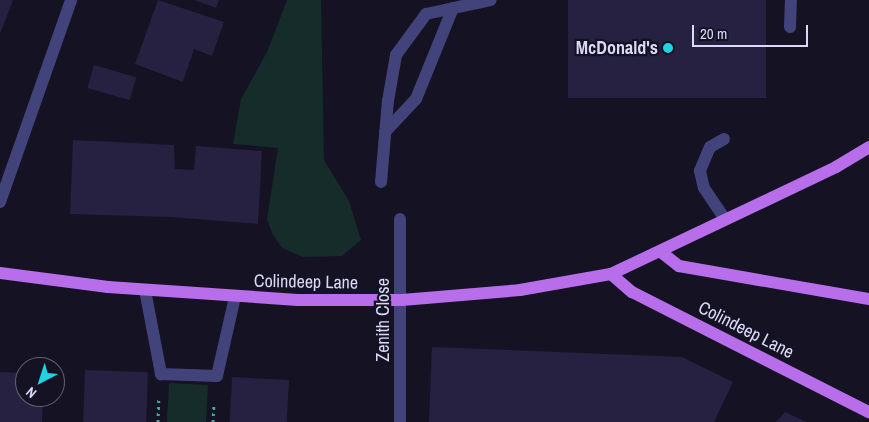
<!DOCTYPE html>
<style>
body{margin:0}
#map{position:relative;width:869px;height:422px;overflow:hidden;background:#141223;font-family:"Archivo Narrow",sans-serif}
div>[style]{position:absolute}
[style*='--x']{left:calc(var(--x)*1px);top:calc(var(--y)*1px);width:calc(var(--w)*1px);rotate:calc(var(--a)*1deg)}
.green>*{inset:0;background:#152c2a;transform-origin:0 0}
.building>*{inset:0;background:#262041;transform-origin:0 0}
.path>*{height:3px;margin-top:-1.5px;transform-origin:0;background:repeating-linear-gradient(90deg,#3fa79d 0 2.5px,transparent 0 6.5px)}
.lane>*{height:12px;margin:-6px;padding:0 6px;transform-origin:6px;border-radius:6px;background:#43437c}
.street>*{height:12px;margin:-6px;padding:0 6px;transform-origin:6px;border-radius:6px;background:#43437c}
.primary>*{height:12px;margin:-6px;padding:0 6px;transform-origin:6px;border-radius:6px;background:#b86eeb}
.dots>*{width:14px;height:14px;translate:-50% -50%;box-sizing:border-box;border:2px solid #141223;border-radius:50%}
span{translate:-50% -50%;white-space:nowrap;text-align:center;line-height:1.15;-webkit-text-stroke:4.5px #141223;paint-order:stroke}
.poi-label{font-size:18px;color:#dbd9fa;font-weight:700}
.right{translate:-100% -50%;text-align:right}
.street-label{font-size:18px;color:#dbd9fa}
.north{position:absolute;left:15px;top:357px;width:50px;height:50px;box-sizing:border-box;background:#141223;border:1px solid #646279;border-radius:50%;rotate:220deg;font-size:14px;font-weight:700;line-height:20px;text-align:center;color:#dbd9fa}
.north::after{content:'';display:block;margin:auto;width:18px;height:22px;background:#1fd4e0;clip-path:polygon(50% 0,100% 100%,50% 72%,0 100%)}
.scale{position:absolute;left:692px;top:25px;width:116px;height:22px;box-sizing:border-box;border:2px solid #dbd9fa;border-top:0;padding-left:6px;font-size:15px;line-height:18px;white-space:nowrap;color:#dbd9fa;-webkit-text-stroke:4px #141223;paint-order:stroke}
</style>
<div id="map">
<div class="green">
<div style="clip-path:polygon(287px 0,321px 0,324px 160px,349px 201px,361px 240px,342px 256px,303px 257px,282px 248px,272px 233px,267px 219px,278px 148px,233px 144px,241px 99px,267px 52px)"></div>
<div style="left:169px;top:383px;width:39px;height:39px;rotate:3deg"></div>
</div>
<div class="building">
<div style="clip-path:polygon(0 0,13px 0,0 34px)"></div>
<div style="clip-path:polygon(158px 0,224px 22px,212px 56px,194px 49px,183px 82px,135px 64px)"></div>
<div style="clip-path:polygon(194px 0,219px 0,216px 8px)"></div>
<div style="left:568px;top:0;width:198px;height:98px"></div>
<div style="left:94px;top:65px;width:44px;height:24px;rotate:16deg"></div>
<div style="clip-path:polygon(73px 140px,174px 145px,175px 169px,194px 170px,196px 146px,262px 151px,258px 224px,172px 217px,70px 214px)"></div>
<div style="clip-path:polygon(432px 347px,682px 357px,733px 382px,714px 422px,429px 422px)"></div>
<div style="left:85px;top:370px;width:63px;height:52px;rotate:2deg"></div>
<div style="clip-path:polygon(0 372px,25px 373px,25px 397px,43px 397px,42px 422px,0 422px)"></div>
<div style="left:232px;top:377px;width:57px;height:45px;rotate:3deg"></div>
<div style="clip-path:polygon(785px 412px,807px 422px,776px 422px)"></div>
</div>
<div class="path">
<div style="--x:158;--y:422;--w:23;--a:-88"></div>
<div style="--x:213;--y:422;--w:19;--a:-87"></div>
</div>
<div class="lane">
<div style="--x:790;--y:27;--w:27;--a:-88"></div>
<div style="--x:385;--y:132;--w:45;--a:-46.8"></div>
<div style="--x:416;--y:99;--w:98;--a:-67.9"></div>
<div style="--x:724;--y:139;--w:16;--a:150"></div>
<div style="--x:710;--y:147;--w:26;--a:113"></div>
<div style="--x:700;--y:171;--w:17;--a:77"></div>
<div style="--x:704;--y:188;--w:37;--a:56"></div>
<div style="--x:381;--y:182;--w:81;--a:-85.1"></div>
<div style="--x:388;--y:101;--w:47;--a:-80.1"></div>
<div style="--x:396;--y:55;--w:51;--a:-53.8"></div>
<div style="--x:426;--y:14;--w:66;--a:-12.2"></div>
<div style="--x:145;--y:290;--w:86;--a:79.2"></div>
<div style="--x:161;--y:374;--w:56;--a:2"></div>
<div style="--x:217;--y:376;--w:81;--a:-77.2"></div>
</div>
<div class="street">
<div style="--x:0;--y:202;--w:214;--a:-70.6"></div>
<div style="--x:400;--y:422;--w:203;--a:-90"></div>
</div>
<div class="primary">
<div style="--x:661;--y:252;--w:23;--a:38"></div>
<div style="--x:679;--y:266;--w:193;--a:9.9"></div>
<div style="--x:0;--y:273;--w:109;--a:7.4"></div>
<div style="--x:108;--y:287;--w:190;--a:3.9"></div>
<div style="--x:298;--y:300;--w:104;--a:0"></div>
<div style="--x:402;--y:300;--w:118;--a:-4.8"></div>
<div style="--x:520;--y:290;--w:92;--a:-10"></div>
<div style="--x:611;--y:274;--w:249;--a:-25.4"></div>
<div style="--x:836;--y:167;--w:39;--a:-31"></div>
<div style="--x:611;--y:274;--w:28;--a:41"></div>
<div style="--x:632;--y:292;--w:266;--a:26.9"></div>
</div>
<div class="dots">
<div style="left:668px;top:48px;background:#1fd4e0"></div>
</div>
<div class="poi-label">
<span class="right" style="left:658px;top:48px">McDonald's</span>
</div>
<div class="street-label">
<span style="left:306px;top:282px;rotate:1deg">Colindeep Lane</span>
<span style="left:383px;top:320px;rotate:-90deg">Zenith Close</span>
<span style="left:746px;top:330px;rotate:27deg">Colindeep Lane</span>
</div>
<div class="north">N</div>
<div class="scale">20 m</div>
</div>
